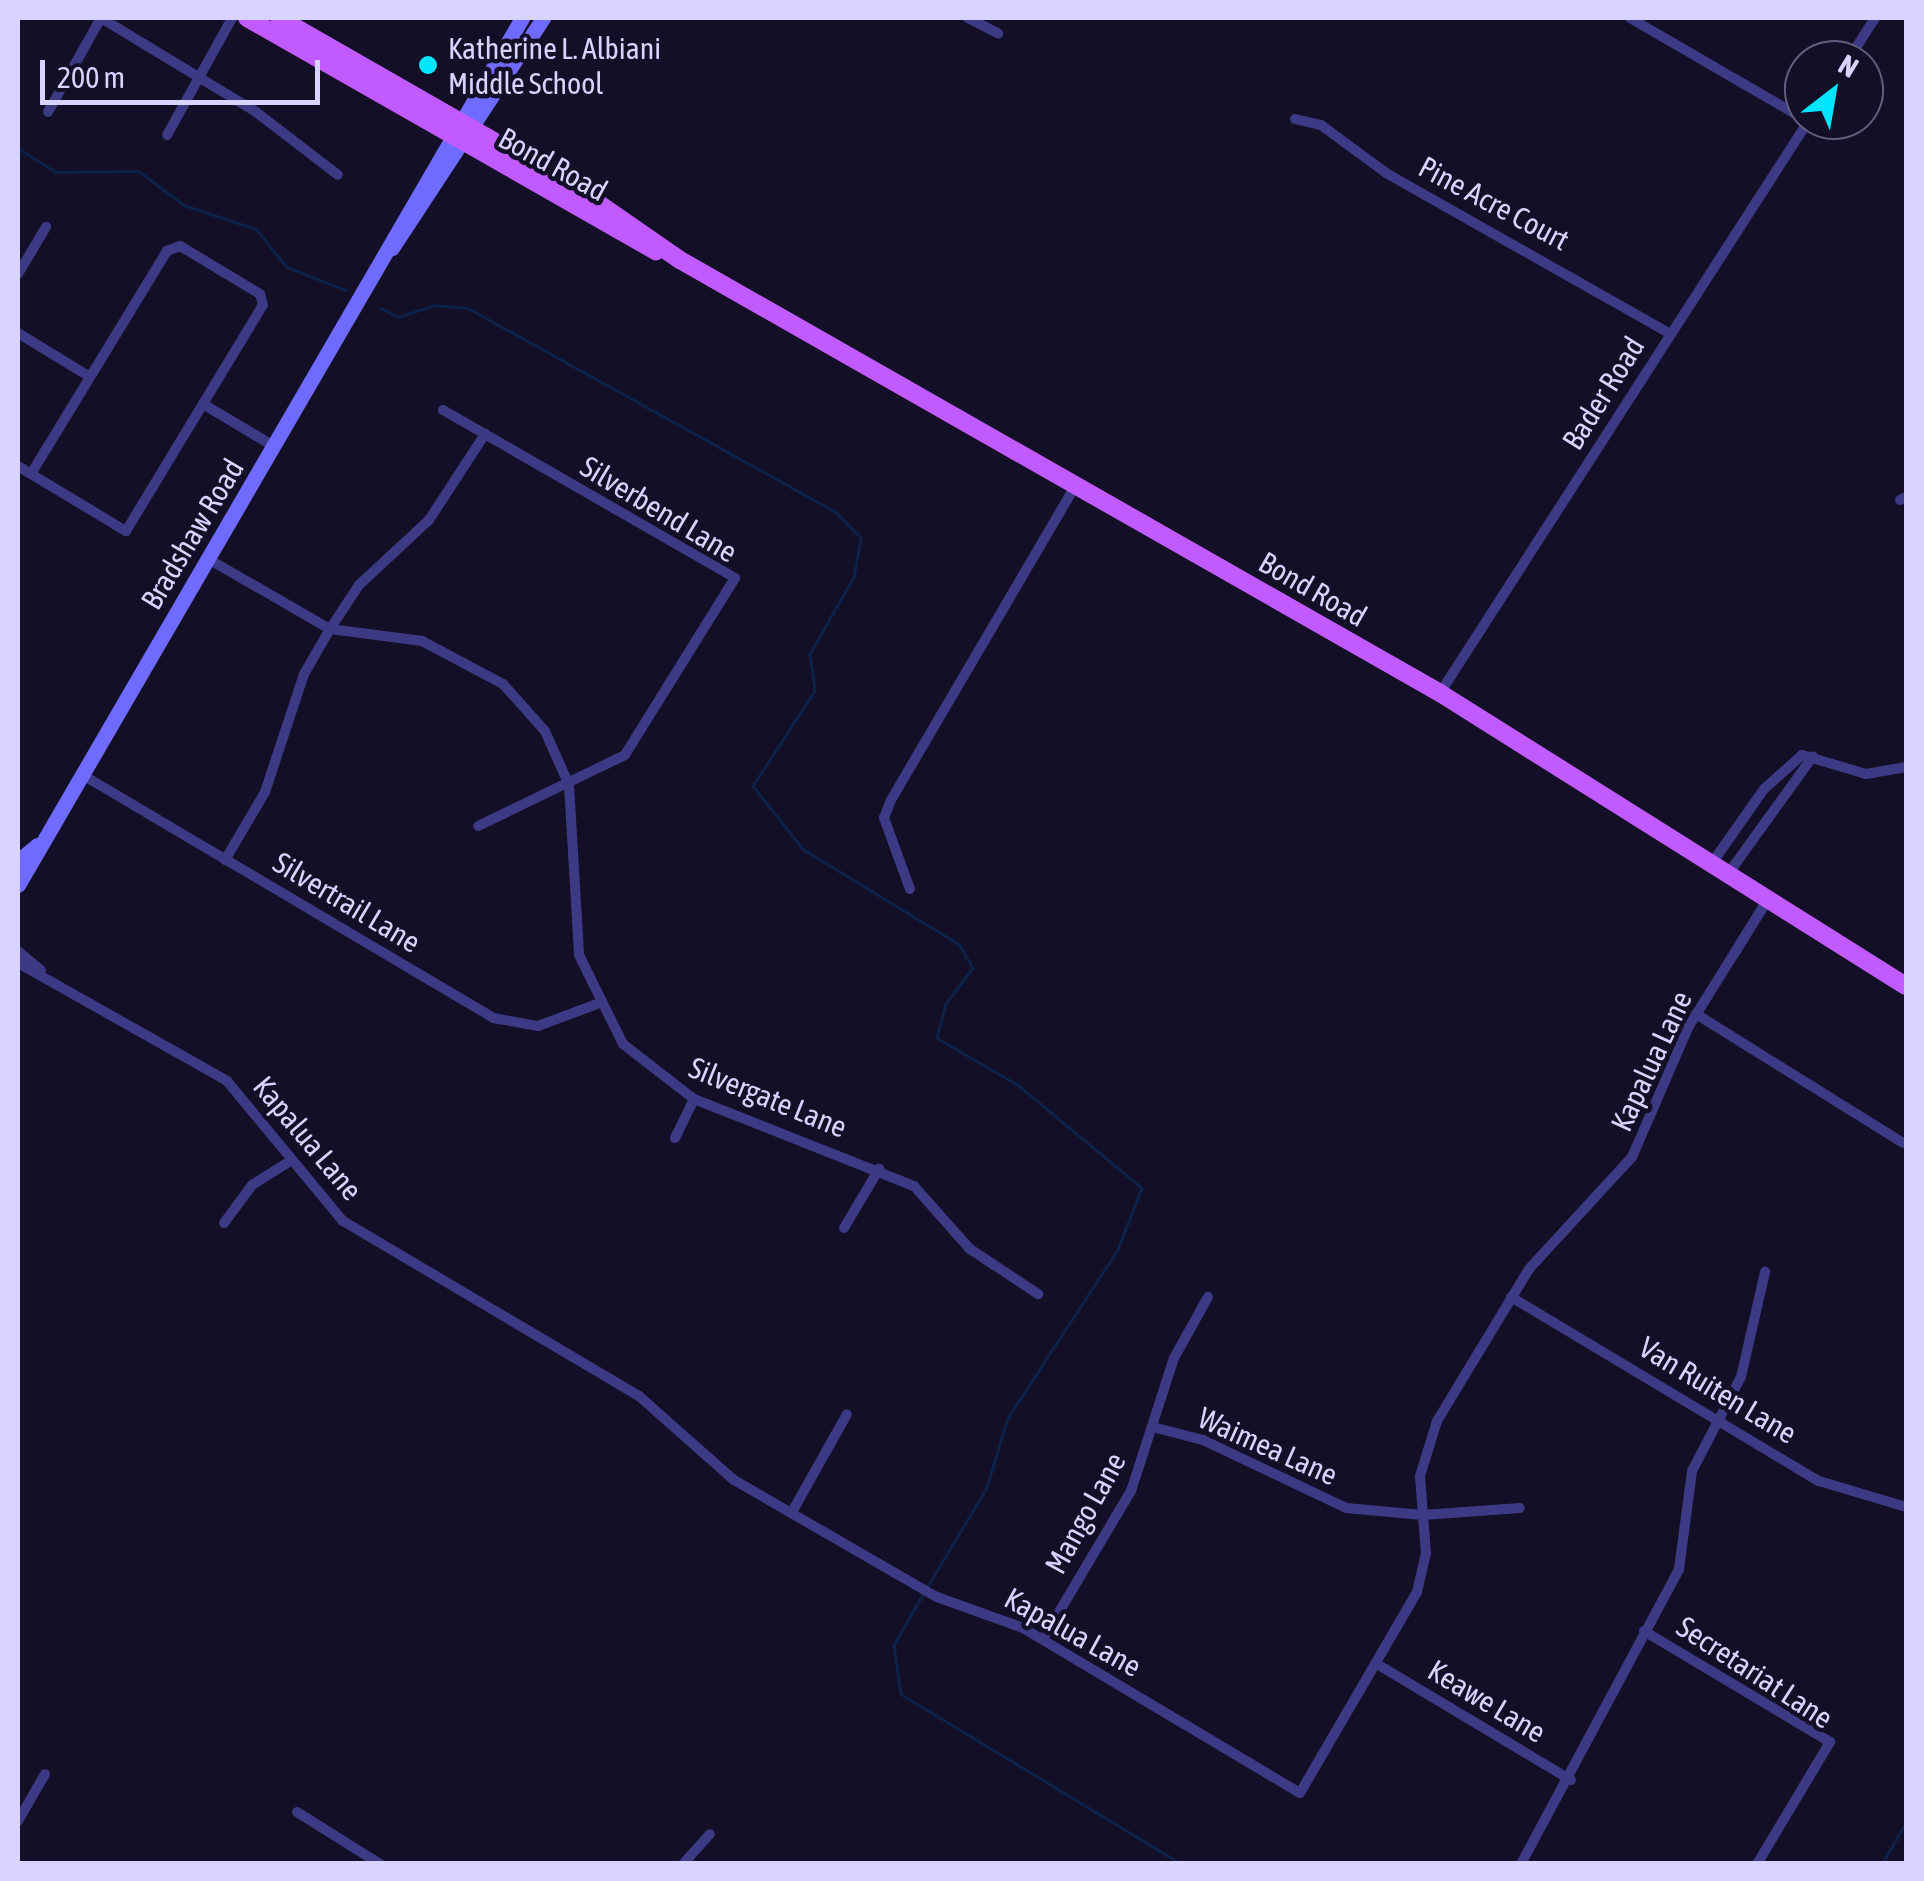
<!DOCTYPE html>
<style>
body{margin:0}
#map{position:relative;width:1924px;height:1881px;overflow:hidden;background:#130f26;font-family:"Asap Condensed",sans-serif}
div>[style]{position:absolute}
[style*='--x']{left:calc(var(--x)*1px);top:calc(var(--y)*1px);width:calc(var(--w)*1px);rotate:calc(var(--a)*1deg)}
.stream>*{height:2.5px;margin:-1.25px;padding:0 1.25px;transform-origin:1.25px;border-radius:1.25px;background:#0c2248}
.minor>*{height:10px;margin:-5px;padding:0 5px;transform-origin:5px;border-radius:5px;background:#3d3a85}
.secondary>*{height:15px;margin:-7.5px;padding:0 7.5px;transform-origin:7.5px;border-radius:7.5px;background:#6f6bff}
.primary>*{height:18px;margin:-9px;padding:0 9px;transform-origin:9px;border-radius:9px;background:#c25bff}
.dots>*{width:28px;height:28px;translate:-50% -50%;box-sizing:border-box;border:5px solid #130f26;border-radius:50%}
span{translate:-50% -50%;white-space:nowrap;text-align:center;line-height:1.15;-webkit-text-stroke:9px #130f26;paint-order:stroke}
.poi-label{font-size:30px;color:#d9d4ff}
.left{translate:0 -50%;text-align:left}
.street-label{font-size:30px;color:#d9d4ff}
.frame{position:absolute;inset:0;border:20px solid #d9d4ff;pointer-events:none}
.north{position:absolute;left:1784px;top:40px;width:100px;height:100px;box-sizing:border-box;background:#130f26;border:2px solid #625e7d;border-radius:50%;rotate:31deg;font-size:28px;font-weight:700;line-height:40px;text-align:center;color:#d9d4ff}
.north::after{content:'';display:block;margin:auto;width:35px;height:45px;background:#00e5ff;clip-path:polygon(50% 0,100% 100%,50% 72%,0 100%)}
.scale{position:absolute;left:40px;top:60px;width:280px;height:45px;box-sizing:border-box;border:5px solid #d9d4ff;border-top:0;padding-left:12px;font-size:30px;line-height:35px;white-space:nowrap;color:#d9d4ff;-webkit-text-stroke:8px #130f26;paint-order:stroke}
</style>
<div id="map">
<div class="stream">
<div style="--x:18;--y:148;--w:45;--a:32.3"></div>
<div style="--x:56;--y:172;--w:83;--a:-0.7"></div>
<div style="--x:139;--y:171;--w:56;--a:37.1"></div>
<div style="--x:184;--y:205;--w:76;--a:18.4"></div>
<div style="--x:256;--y:229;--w:49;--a:50.8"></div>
<div style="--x:287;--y:267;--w:63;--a:21.3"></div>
<div style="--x:381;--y:308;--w:19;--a:28"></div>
<div style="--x:398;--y:317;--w:38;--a:-18"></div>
<div style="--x:434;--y:305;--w:34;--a:5"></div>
<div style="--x:468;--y:308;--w:421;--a:29"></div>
<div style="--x:836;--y:512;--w:36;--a:46"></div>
<div style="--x:861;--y:538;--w:40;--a:100"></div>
<div style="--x:854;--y:577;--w:89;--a:119.7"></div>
<div style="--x:810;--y:654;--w:37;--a:82"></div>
<div style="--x:815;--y:691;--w:113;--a:123.1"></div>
<div style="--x:753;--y:786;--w:80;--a:51.6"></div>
<div style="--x:803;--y:849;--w:184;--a:31.4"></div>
<div style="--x:960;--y:945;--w:26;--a:61"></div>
<div style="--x:973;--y:968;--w:45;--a:126.9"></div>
<div style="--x:946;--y:1004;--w:35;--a:105"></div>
<div style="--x:937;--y:1038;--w:94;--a:30.1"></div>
<div style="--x:1018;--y:1085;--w:161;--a:39.7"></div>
<div style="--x:1142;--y:1188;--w:66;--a:111.2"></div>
<div style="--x:1118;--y:1250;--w:201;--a:123.2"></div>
<div style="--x:1008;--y:1418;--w:73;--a:106.7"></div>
<div style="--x:987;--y:1488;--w:117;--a:121"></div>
<div style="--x:923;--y:1595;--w:58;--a:120.1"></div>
<div style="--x:894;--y:1645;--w:49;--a:81.9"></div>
<div style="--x:901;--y:1694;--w:328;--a:31.2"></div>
<div style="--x:1882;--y:1864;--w:48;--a:-60.3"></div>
</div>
<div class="minor">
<div style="--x:968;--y:18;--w:34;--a:27"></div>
<div style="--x:1630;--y:18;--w:201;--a:30.1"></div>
<div style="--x:1848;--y:60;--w:50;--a:-57.3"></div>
<div style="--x:48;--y:112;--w:108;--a:-60.6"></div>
<div style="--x:101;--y:18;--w:181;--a:31.2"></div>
<div style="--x:256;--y:112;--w:103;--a:37.5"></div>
<div style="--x:1295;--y:119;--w:27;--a:13"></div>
<div style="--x:1321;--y:125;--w:81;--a:36.4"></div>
<div style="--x:1386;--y:173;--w:327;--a:29.5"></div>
<div style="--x:167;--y:135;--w:134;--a:-60.9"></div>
<div style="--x:18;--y:274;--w:55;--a:-59.2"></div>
<div style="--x:18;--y:333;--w:84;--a:31.4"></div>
<div style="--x:203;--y:404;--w:84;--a:30.8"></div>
<div style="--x:203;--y:404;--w:84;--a:30.8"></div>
<div style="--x:443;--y:410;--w:337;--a:29.9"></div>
<div style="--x:735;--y:578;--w:208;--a:121.9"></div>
<div style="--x:625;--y:755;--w:163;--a:154.2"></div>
<div style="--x:18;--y:466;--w:15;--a:32"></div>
<div style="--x:31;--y:474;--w:111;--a:31"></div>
<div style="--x:126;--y:531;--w:264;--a:-58.8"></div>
<div style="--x:263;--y:305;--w:11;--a:-105"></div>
<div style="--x:260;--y:294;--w:93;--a:-149"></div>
<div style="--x:180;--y:246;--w:14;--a:159"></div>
<div style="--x:167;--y:251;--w:261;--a:121.4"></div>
<div style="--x:1900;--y:500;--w:7;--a:-27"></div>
<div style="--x:210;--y:560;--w:138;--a:29.9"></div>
<div style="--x:330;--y:629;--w:93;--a:7.4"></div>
<div style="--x:422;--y:641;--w:92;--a:28"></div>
<div style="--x:503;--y:684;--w:63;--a:48.2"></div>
<div style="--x:545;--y:731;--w:59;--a:66"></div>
<div style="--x:569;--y:785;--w:170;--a:86.6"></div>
<div style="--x:579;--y:955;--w:99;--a:63.7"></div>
<div style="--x:623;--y:1044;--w:90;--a:37.8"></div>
<div style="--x:694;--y:1099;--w:237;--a:21.6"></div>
<div style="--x:914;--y:1186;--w:84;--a:48.4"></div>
<div style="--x:970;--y:1249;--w:82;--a:33.5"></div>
<div style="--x:1440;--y:693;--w:682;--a:-57.22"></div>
<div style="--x:81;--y:774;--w:479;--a:30.6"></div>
<div style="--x:493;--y:1018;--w:46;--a:10.1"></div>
<div style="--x:538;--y:1026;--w:63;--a:-20.4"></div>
<div style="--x:225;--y:860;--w:79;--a:-59.5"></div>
<div style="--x:265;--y:792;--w:124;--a:-71.7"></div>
<div style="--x:304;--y:674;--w:52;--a:-60"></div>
<div style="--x:330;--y:629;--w:53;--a:-56.6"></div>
<div style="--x:359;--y:585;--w:96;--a:-42.9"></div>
<div style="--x:429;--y:520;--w:103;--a:-56.9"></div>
<div style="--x:1712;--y:863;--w:90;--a:-54.9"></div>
<div style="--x:1764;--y:789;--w:51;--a:-41.8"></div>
<div style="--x:1802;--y:755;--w:67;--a:16.5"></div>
<div style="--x:1866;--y:774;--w:41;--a:-9.9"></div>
<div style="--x:1728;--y:874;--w:145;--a:-54.2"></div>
<div style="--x:910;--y:889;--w:76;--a:-110.1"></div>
<div style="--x:884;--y:818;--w:19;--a:-69"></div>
<div style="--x:891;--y:800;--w:365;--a:-59.6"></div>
<div style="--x:18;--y:951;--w:30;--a:40"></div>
<div style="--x:1734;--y:954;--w:65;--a:-58.3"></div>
<div style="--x:18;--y:963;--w:240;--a:29.4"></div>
<div style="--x:227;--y:1081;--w:182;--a:50.4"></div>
<div style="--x:343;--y:1221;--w:344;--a:30.6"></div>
<div style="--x:639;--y:1396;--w:127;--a:41.5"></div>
<div style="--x:734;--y:1480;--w:234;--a:30"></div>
<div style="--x:937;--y:1597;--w:91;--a:19.8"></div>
<div style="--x:1023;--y:1628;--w:322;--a:30.8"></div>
<div style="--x:1300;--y:1793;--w:233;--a:-59.8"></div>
<div style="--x:1417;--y:1592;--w:39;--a:-77"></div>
<div style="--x:1426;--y:1554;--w:78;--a:-94.4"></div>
<div style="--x:1420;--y:1476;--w:58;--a:-72.8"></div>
<div style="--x:1437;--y:1421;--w:178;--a:-58.8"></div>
<div style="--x:1529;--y:1269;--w:152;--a:-47.4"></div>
<div style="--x:1632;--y:1157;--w:143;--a:-66.5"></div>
<div style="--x:1689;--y:1026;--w:150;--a:-58.1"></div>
<div style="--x:1696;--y:1014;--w:244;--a:31.9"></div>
<div style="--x:675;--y:1138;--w:43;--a:-64"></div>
<div style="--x:224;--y:1223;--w:47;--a:-53.6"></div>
<div style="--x:252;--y:1185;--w:47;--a:-32"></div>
<div style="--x:844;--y:1228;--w:69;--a:-59.3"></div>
<div style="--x:1511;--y:1297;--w:359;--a:30.9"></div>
<div style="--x:1819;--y:1481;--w:91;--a:16.6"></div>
<div style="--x:1153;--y:1427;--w:52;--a:14.6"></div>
<div style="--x:1203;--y:1440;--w:158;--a:25.4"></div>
<div style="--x:1346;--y:1508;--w:77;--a:5.2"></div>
<div style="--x:1423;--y:1515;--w:97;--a:-4.1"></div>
<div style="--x:792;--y:1512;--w:112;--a:-60.7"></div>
<div style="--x:1644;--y:1631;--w:217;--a:30.8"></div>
<div style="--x:1830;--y:1742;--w:142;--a:120.9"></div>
<div style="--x:1043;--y:1639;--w:172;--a:-59.3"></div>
<div style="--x:1131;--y:1491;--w:140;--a:-72.1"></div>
<div style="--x:1174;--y:1358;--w:70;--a:-60.9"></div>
<div style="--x:1377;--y:1664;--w:226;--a:30.9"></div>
<div style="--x:297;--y:1812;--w:98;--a:32.1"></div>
<div style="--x:18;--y:1821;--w:54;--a:-60.1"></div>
<div style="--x:683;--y:1864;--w:40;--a:-48"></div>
<div style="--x:1521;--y:1864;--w:335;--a:-61.8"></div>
<div style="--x:1679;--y:1569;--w:99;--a:-82.4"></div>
<div style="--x:1692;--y:1471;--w:106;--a:-62.5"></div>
<div style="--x:1741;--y:1377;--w:108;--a:-77.1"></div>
</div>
<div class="secondary">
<div style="--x:392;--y:248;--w:275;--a:-56.7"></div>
<div style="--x:18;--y:861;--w:25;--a:-40"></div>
<div style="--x:18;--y:885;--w:1003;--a:-59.83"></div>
</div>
<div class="primary">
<div style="--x:247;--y:18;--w:471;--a:29.7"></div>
<div style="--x:279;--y:18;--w:342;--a:29.8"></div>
<div style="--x:576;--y:188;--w:126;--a:34.7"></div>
<div style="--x:680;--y:260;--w:875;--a:29.67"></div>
<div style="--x:1440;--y:693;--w:550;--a:32.16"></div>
</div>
<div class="dots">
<div style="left:428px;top:65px;background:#00e5ff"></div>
</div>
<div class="poi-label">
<span class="left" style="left:448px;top:65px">Katherine L. Albiani<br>Middle School</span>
</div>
<div class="street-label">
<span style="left:553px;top:164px;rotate:29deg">Bond Road</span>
<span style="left:1494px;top:203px;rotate:28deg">Pine Acre Court</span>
<span style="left:1603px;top:393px;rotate:-58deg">Bader Road</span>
<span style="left:659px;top:509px;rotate:31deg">Silverbend Lane</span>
<span style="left:192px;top:534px;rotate:-59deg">Bradshaw Road</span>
<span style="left:1313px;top:589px;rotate:30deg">Bond Road</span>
<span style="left:347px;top:902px;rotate:31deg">Silvertrail Lane</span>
<span style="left:1651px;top:1061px;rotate:-65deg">Kapalua Lane</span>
<span style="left:768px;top:1097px;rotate:22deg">Silvergate Lane</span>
<span style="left:308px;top:1138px;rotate:50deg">Kapalua Lane</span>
<span style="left:1718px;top:1390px;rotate:31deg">Van Ruiten Lane</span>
<span style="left:1268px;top:1446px;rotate:24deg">Waimea Lane</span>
<span style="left:1085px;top:1513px;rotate:-61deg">Mango Lane</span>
<span style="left:1073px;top:1632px;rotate:29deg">Kapalua Lane</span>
<span style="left:1755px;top:1672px;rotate:33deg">Secretariat Lane</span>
<span style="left:1487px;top:1701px;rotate:31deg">Keawe Lane</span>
</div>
<div class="frame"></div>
<div class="north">N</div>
<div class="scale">200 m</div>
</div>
